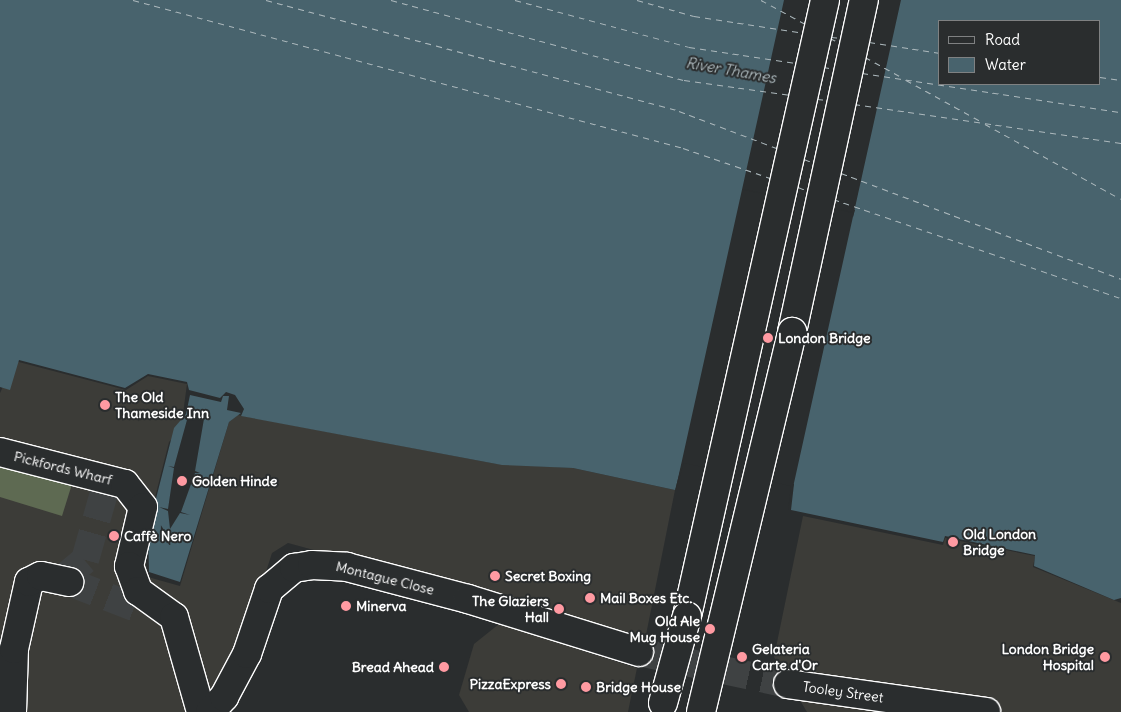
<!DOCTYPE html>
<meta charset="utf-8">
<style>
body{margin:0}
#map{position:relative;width:1121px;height:712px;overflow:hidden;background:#2a2d2e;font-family:Delius,sans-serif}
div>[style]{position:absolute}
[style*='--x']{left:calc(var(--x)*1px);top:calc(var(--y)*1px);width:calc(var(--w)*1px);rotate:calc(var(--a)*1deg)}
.built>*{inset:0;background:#3c3c38}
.green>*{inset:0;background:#5e6a52}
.water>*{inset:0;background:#48636d}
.pier>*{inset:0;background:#2a2d2e}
.ferry>*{height:1px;margin-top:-0.5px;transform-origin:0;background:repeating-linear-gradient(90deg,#adb9bd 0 6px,transparent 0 11px)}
.minor-tunnel>*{height:28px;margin-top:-14px;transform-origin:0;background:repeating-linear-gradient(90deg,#3f4243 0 28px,transparent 0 42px)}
.roads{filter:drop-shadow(1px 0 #fff) drop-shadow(-1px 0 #fff) drop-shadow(0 1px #fff) drop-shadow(0 -1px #fff)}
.minor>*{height:28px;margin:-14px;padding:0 14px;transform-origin:14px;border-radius:14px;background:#2a2d2e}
.major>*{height:28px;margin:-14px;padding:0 14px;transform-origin:14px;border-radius:14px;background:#2a2d2e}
.bridges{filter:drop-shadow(1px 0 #fff) drop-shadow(-1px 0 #fff) drop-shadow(0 1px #fff) drop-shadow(0 -1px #fff)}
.major-bridge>*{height:28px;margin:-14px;padding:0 14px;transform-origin:14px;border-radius:14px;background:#2a2d2e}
.dots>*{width:14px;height:14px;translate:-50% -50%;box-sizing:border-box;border:2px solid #2a2d2e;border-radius:50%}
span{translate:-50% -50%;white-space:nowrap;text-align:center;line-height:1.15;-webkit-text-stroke:4px #2a2d2e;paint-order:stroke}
.poi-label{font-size:14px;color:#fff;font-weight:700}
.left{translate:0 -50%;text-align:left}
.right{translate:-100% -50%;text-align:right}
.street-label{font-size:14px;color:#fff}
.water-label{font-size:15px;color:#adb9bd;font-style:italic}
.legend{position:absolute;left:938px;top:20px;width:162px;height:65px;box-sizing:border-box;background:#2a2d2e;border:1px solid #7f8182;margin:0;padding:6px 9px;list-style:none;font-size:15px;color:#fff}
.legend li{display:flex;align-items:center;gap:10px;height:25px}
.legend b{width:25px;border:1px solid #7f8182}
</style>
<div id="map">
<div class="built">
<div style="clip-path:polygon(15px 361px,126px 390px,148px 376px,187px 384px,181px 429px,169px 442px,143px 545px,148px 577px,180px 586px,229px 422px,238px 415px,497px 464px,573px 468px,675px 490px,645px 640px,288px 543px,272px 553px,224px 702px,203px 712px,0 712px,0 393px)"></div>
<div style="clip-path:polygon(803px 516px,943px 545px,945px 538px,1035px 556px,1033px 567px,1121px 603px,1121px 712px,807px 712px,774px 657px)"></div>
<div style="clip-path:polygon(499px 624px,637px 668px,628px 712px,469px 712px,459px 695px,474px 644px)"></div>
</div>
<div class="green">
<div style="clip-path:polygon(0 461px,72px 484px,62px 516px,0 497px)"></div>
</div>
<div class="water">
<div style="clip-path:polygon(evenodd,0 0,1121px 0,1121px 598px,1114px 600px,1034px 566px,1035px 555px,945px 536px,943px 542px,791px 510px,794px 484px,683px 460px,675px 490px,573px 468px,502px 465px,241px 416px,244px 409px,235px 395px,226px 392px,220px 398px,189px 390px,187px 382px,148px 374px,125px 388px,19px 360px,10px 390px,0 387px,0 0,940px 21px,1100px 21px,1100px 84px,940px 84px,940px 21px,0 0,744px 185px,855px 210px,853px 217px,742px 192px,744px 185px)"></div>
<div style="clip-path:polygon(evenodd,190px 395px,221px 402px,223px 396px,229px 396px,227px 410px,241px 413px,229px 422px,180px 582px,149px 572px,148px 530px,174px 428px,186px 414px,190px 395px,190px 409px,205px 413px,195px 471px,200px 473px,195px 473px,181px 512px,190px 515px,180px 513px,170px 529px,168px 511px,159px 507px,168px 509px,174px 468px,168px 466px,174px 467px,190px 409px)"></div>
</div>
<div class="pier">
<div style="clip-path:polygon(evenodd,784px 0,901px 0,788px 510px,791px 486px,684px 463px,675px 492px,784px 0,744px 189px,853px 212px,853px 213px,744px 190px,744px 189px)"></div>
</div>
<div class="ferry">
<div style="--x:133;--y:0;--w:570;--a:15.06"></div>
<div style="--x:683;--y:148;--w:92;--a:19"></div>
<div style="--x:266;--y:0;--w:428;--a:15"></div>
<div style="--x:679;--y:111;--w:107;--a:20.8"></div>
<div style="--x:391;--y:0;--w:304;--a:15.3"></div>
<div style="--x:684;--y:80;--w:108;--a:8"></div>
<div style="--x:515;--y:0;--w:180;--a:15.1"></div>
<div style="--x:689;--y:47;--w:108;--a:8.5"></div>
<div style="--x:637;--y:0;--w:59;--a:15.7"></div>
<div style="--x:694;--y:16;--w:112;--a:8.7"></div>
<div style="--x:761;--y:0;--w:52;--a:28.5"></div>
<div style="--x:831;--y:37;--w:11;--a:5"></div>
<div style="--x:830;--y:38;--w:13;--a:27"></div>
<div style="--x:869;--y:42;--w:72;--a:8.8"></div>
<div style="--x:865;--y:57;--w:43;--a:28.9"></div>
<div style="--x:823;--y:67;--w:13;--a:9"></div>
<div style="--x:862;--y:73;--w:262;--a:8.6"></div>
<div style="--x:1100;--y:77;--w:21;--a:8"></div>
<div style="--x:906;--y:80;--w:87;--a:28.9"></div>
<div style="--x:817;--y:99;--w:11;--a:5"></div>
<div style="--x:854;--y:104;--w:270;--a:8.3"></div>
<div style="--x:985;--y:124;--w:155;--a:28.9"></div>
<div style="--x:804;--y:159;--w:11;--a:22"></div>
<div style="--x:841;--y:173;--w:299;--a:20.7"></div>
<div style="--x:798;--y:187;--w:11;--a:22"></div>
<div style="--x:833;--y:199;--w:305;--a:19"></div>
</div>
<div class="minor-tunnel">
<div style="--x:67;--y:575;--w:23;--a:-40"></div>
<div style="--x:85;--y:560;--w:81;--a:-74.2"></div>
<div style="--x:69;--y:582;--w:72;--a:21.2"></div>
<div style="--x:639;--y:652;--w:152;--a:12.1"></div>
</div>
<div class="roads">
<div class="minor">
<div style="--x:0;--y:452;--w:129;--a:14.4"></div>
<div style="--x:125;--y:484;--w:29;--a:52"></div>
<div style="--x:143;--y:507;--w:61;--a:103.3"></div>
<div style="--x:129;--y:566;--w:27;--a:70"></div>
<div style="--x:138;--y:591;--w:44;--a:35.8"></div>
<div style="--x:174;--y:617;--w:99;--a:74.1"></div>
<div style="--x:788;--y:684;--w:200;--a:8"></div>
<div style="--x:12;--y:712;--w:63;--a:-88.2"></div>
<div style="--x:14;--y:649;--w:69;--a:-77.4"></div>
<div style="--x:29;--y:582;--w:13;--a:-27"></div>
<div style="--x:41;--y:576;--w:29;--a:12"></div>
<div style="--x:210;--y:712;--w:21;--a:-47"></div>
<div style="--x:224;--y:697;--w:49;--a:-61.9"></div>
<div style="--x:247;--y:654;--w:69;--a:-71.3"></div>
<div style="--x:269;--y:589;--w:33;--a:-40"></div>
<div style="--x:294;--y:568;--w:18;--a:-9"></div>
<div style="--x:312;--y:565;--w:35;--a:3"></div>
<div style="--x:347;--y:567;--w:125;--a:14.8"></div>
<div style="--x:468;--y:599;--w:179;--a:17.2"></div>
</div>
<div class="major">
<div style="--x:792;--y:332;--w:340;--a:-77.8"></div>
<div style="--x:687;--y:616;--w:631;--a:-77.37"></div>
</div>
</div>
<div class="bridges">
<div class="major-bridge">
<div style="--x:663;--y:703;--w:90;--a:-74.6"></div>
<div style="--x:701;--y:712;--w:391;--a:-76.5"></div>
</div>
</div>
<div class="dots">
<div style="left:768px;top:338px;background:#ff9aa2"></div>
<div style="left:105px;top:405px;background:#ff9aa2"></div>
<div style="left:182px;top:481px;background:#ff9aa2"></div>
<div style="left:114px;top:536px;background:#ff9aa2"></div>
<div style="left:953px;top:542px;background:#ff9aa2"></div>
<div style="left:495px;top:576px;background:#ff9aa2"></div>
<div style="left:590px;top:598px;background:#ff9aa2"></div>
<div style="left:346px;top:606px;background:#ff9aa2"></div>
<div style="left:559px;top:609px;background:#ff9aa2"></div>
<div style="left:710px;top:629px;background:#ff9aa2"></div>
<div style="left:742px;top:657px;background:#ff9aa2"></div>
<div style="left:1105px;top:657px;background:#ff9aa2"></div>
<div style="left:444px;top:667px;background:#ff9aa2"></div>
<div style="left:561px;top:684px;background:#ff9aa2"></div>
<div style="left:586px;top:687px;background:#ff9aa2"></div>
</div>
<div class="poi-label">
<span class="left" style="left:778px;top:338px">London Bridge</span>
<span class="left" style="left:115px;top:405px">The Old<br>Thameside Inn</span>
<span class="left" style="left:192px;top:481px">Golden Hinde</span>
<span class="left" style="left:963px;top:542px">Old London<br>Bridge</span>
<span class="left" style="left:124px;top:536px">Caffè Nero</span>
<span class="left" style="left:505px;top:576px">Secret Boxing</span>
<span class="left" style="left:600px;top:598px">Mail Boxes Etc.</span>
<span class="right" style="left:549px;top:609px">The Glaziers<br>Hall</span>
<span class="left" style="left:356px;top:606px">Minerva</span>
<span class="right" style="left:700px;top:629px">Old Ale<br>Mug House</span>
<span class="left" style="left:752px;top:657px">Gelateria<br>Carte d'Or</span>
<span class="right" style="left:1094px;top:657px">London Bridge<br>Hospital</span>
<span class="right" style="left:434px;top:667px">Bread Ahead</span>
<span class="right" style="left:551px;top:684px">PizzaExpress</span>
<span class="left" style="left:596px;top:687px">Bridge House</span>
</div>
<div class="street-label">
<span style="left:63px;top:468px;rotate:14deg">Pickfords Wharf</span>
<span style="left:385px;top:578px;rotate:14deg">Montague Close</span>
<span style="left:843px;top:692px;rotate:8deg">Tooley Street</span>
</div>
<div class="water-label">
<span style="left:731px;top:70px;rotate:10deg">River Thames</span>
</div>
<ul class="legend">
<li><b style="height:6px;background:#2a2d2e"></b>Road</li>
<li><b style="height:14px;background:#48636d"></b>Water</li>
</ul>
</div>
